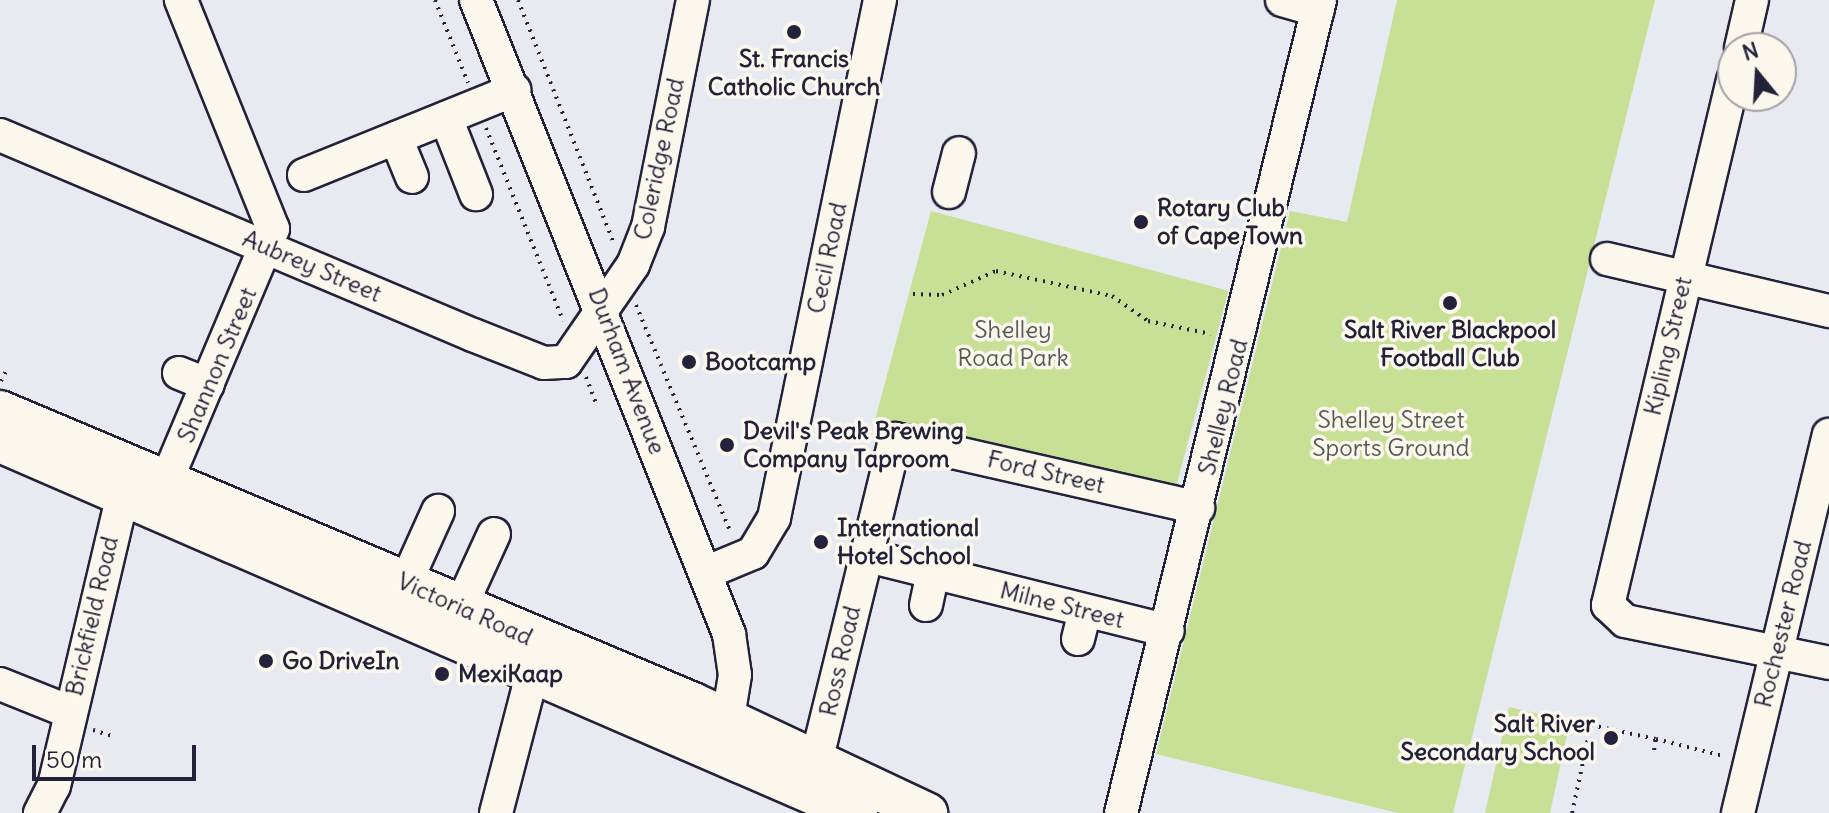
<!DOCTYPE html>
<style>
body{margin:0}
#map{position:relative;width:1829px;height:813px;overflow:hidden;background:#e7ebf1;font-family:Delius,sans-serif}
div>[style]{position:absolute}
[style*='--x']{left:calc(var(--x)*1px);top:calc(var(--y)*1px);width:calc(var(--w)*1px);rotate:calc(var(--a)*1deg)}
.green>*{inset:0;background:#c7e096;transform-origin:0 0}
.path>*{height:4px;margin-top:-2px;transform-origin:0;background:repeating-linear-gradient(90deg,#22223b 0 2px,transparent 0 8px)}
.roads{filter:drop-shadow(2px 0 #22223b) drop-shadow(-2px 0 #22223b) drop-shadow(0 2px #22223b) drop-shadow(0 -2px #22223b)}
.minor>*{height:32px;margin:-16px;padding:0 16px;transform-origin:16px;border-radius:16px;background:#fbf7ec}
.major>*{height:40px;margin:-20px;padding:0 20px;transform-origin:20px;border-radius:20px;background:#fbf7ec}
.dots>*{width:22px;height:22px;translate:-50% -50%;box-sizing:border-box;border:4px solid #fbf7ec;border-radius:50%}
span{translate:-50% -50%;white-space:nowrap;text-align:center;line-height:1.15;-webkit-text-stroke:7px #fbf7ec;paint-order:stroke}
.poi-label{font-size:24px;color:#22223b;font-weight:700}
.left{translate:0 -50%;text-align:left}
.right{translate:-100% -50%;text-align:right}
.street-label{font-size:24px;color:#22223b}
.park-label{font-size:24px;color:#545b56}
.north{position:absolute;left:1717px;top:32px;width:80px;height:80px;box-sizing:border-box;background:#fbf7ec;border:2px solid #a4a2a5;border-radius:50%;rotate:342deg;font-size:22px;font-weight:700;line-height:32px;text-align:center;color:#22223b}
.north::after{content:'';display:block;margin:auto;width:28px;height:36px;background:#22223b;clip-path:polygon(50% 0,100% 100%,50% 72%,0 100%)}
.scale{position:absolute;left:32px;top:745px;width:164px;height:36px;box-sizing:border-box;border:4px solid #22223b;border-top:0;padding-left:10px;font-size:24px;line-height:28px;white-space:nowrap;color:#22223b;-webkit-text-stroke:6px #fbf7ec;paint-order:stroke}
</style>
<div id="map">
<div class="green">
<div style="clip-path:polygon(1397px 0,1655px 0,1453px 813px,1398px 813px,1156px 754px,1290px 211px,1347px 222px)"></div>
<div style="left:931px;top:211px;width:308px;height:215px;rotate:15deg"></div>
<div style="clip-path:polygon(1509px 707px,1570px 721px,1550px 813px,1485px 813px)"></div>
</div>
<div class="path">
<div style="--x:435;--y:0;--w:89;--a:68.3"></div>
<div style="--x:518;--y:0;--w:262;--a:68.5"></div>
<div style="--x:486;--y:128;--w:208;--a:68.2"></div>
<div style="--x:913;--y:294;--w:29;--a:2"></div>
<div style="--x:942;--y:295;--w:59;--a:-24"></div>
<div style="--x:996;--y:271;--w:119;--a:12.2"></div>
<div style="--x:1112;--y:296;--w:44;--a:34.8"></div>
<div style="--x:1148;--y:321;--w:64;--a:11.7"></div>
<div style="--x:636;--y:305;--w:247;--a:67.4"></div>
<div style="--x:586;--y:377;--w:31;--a:69"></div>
<div style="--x:1;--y:381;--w:13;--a:-63"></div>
<div style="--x:93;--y:730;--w:20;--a:18"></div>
<div style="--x:1654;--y:750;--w:11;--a:-80"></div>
<div style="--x:1656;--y:739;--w:69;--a:14.2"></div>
<div style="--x:1572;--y:813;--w:90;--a:-77.8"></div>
<div style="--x:1591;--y:725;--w:66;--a:12.2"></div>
</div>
<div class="roads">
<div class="minor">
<div style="--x:476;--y:0;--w:683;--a:68.25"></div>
<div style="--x:729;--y:634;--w:41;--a:81.7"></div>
<div style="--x:735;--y:675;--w:68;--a:99.3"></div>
<div style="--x:1282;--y:0;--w:37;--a:16"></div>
<div style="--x:1741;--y:48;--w:49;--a:-77.1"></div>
<div style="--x:1733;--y:80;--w:540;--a:103.39"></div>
<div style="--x:1608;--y:605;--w:23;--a:43"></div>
<div style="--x:1625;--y:621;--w:208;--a:11.6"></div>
<div style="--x:446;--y:118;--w:82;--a:68.5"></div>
<div style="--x:0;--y:135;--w:514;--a:22.92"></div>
<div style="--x:473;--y:335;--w:76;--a:21.5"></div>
<div style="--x:544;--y:363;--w:22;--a:-3"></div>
<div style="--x:566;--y:362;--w:118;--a:-55.4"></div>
<div style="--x:633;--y:265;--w:41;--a:-68.5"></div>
<div style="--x:648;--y:227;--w:231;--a:-78.8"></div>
<div style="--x:396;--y:138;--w:42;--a:67.7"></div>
<div style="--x:304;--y:175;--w:227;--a:-22"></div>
<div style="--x:949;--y:192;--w:40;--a:-75.6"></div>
<div style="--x:1607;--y:259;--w:228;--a:13.2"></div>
<div style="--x:179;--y:373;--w:31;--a:22"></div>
<div style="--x:157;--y:503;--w:298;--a:-67.1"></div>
<div style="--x:273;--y:229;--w:247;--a:-111.9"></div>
<div style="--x:864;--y:555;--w:313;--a:14"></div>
<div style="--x:705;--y:573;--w:52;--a:-22.6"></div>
<div style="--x:753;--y:553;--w:41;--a:-59"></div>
<div style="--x:774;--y:518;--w:529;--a:-78.44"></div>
<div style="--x:406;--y:582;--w:78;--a:-65.7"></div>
<div style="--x:926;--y:605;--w:34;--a:-78"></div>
<div style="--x:461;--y:606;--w:79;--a:-65.4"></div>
<div style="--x:1078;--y:639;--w:29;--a:-76"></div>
<div style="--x:0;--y:684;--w:75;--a:21.8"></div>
<div style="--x:811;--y:782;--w:353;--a:-76.2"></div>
<div style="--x:895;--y:439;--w:311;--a:12.8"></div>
<div style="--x:40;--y:813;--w:30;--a:-63"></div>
<div style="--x:54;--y:786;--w:323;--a:-76.7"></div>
<div style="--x:496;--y:813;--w:127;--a:-75.4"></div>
<div style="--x:528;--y:690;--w:41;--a:-60.9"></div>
<div style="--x:1121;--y:813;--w:837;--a:-76.25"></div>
<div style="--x:1738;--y:813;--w:389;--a:-76.5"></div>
</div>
<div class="major">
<div style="--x:0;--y:411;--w:752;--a:22.85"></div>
<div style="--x:693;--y:703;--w:259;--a:25.2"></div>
<div style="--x:0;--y:442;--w:934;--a:23.41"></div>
</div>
</div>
<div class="dots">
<div style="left:794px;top:32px;background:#22223b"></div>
<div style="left:1141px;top:222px;background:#22223b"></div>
<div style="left:1450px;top:303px;background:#22223b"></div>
<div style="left:689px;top:362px;background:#22223b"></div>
<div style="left:727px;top:445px;background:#22223b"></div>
<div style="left:821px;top:542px;background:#22223b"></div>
<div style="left:266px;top:661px;background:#22223b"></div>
<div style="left:442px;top:674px;background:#22223b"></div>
<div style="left:1611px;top:738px;background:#22223b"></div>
</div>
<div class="poi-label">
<span style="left:794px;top:73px">St. Francis<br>Catholic Church</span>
<span class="left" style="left:1157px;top:222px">Rotary Club<br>of Cape Town</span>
<span style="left:1450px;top:344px">Salt River Blackpool<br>Football Club</span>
<span class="left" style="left:705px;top:362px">Bootcamp</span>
<span class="left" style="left:743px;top:445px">Devil's Peak Brewing<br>Company Taproom</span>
<span class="left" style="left:837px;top:542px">International<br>Hotel School</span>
<span class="left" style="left:282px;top:661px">Go DriveIn</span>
<span class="left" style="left:458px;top:674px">MexiKaap</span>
<span class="right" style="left:1595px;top:738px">Salt River<br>Secondary School</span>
</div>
<div class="street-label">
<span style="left:659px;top:159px;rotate:-78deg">Coleridge Road</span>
<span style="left:827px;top:258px;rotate:-78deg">Cecil Road</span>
<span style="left:312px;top:266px;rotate:23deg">Aubrey Street</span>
<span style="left:1668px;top:346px;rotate:-77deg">Kipling Street</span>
<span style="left:217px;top:365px;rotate:-67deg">Shannon Street</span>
<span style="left:627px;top:371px;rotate:69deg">Durham Avenue</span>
<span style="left:1223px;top:407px;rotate:-76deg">Shelley Road</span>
<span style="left:1046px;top:472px;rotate:13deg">Ford Street</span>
<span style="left:1062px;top:605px;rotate:14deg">Milne Street</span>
<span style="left:465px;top:609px;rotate:24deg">Victoria Road</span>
<span style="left:92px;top:616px;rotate:-77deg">Brickfield Road</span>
<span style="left:1783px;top:624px;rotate:-76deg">Rochester Road</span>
<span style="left:840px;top:661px;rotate:-77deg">Ross Road</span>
</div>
<div class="park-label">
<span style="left:1013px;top:344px">Shelley<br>Road Park</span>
<span style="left:1391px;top:434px">Shelley Street<br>Sports Ground</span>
</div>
<div class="north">N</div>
<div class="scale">50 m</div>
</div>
